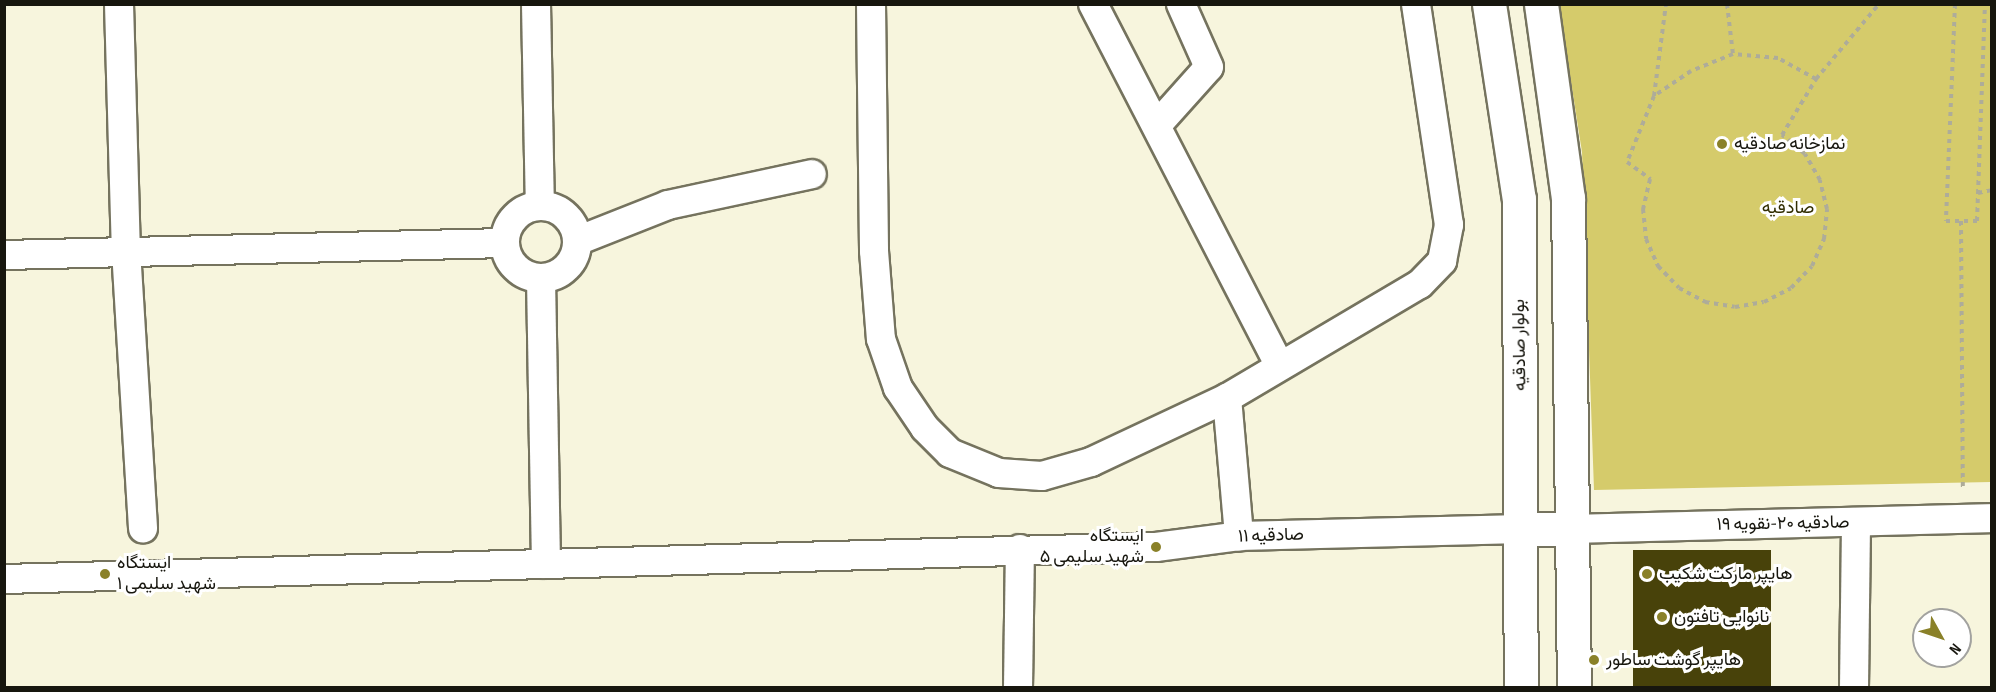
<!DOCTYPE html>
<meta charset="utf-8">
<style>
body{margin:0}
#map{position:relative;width:1996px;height:692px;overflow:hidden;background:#f7f5dd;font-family:"Sofia Sans Condensed",Vazirmatn,sans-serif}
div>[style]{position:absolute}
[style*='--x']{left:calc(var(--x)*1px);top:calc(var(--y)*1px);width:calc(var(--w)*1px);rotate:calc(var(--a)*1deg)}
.green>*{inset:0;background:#d5cb6b}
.building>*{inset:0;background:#48420a;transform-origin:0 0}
.path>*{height:4px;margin-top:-2px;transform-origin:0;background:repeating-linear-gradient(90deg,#aeac99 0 4.5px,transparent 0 9px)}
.roads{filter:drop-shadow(2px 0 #75735e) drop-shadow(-2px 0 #75735e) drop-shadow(0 2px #75735e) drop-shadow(0 -2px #75735e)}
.street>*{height:28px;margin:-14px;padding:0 14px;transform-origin:14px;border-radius:14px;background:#fff}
.street>.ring{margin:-14px;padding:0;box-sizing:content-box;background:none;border:28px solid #fff;border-radius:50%}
.secondary>*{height:33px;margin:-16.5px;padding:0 16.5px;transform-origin:16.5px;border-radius:16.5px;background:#fff}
.dots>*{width:16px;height:16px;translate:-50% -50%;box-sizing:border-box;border:3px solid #fff;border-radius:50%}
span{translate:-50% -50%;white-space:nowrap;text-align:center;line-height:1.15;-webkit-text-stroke:6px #fff;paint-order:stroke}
.poi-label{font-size:18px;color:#17160e}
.left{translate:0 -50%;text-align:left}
.right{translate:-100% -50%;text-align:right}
.park-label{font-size:18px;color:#322e02}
.street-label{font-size:18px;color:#17160e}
.frame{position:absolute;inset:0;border:6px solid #17160e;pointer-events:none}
.north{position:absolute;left:1912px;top:608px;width:60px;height:60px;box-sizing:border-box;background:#fff;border:2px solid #a2a29f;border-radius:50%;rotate:130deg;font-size:16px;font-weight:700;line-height:24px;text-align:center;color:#17160e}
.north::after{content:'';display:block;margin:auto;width:21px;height:27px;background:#8a8129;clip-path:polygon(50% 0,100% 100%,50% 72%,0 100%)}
</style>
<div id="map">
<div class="green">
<div style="clip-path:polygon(1559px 5px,1991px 5px,1991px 482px,1594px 490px,1582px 152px)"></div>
</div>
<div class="building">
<div style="left:1633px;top:550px;width:138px;height:138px"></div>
</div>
<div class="path">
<div style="--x:1727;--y:4;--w:50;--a:83.2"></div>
<div style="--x:1955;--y:4;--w:217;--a:92.4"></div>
<div style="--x:1946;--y:221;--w:31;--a:0"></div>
<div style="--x:1977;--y:221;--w:217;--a:-87.9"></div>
<div style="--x:1816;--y:79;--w:43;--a:-151.1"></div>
<div style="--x:1778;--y:58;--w:45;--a:-174.9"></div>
<div style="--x:1733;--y:54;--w:45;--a:158"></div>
<div style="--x:1691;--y:71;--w:45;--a:146"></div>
<div style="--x:1654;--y:96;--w:71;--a:112.2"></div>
<div style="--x:1627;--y:162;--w:29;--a:36"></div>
<div style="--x:1650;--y:179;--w:31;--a:103"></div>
<div style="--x:1643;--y:209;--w:30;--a:84"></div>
<div style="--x:1646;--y:239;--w:30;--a:66"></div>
<div style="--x:1658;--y:266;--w:30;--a:46"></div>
<div style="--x:1679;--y:288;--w:30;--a:28"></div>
<div style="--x:1705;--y:302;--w:30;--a:9"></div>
<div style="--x:1735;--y:307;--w:29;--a:-10"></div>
<div style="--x:1764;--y:302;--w:30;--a:-27"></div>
<div style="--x:1791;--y:288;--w:30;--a:-46"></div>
<div style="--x:1812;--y:266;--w:30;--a:-66"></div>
<div style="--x:1824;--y:239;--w:30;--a:-84"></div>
<div style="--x:1827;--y:209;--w:30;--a:-104"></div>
<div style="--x:1820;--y:180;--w:30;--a:-120"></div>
<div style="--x:1805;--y:154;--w:30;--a:-140"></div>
<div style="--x:1782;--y:135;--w:66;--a:-58.7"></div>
<div style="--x:1816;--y:79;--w:98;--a:-50"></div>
<div style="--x:1654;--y:96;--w:93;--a:-82.6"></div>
<div style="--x:1978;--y:193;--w:14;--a:-12"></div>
<div style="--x:1961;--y:221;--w:269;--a:89.6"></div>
</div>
<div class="roads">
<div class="street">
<div style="--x:119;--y:4;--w:246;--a:88.4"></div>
<div style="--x:126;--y:250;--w:279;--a:86.5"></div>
<div style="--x:536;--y:4;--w:201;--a:88.9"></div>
<div style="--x:871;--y:4;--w:247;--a:89.3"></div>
<div style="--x:874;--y:251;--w:88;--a:85.5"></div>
<div style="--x:881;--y:339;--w:52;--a:70.9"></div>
<div style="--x:898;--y:388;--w:48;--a:56"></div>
<div style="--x:925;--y:428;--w:35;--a:45"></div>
<div style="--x:950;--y:453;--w:53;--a:22.2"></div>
<div style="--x:999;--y:473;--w:43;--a:4"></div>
<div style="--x:1042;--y:476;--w:51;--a:-15.9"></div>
<div style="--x:1091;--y:462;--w:150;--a:-25.2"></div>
<div style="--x:1227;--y:398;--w:224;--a:-30.6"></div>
<div style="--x:1420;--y:284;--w:32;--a:-46"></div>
<div style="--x:1442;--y:261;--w:37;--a:-79"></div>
<div style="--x:1449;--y:225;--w:223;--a:-98.5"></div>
<div style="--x:1093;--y:4;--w:405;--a:62.7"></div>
<div style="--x:1158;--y:124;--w:76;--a:-48.2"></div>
<div style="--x:1209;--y:67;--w:69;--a:-114"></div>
<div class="ring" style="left:505px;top:206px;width:44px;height:44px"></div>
<div style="--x:577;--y:241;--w:98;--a:-21.6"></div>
<div style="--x:668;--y:205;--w:147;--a:-12.1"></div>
<div style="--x:4;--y:255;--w:500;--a:-1.37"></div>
<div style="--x:541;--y:278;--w:286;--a:89"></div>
<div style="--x:1227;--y:398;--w:139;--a:85"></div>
<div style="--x:1575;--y:529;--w:417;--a:-1.5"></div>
<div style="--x:4;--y:579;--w:1152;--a:-1.59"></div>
<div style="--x:1156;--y:547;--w:84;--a:-7.5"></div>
<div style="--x:1239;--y:536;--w:283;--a:-1.4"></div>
<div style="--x:1018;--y:688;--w:139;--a:-89.2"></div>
<div style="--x:1854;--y:688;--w:166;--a:-89.3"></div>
</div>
<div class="secondary">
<div style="--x:1489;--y:4;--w:197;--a:81.3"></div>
<div style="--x:1519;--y:199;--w:489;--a:89.8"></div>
<div style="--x:1541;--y:4;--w:196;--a:82.1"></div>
<div style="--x:1568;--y:198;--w:490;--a:89.3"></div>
<div style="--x:1522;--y:529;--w:53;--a:0"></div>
</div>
</div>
<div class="dots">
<div style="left:1722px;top:144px;background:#8a8129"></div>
<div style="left:1156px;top:547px;background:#8a8129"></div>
<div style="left:105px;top:574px;background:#8a8129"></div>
<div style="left:1647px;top:574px;background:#8a8129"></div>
<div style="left:1662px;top:617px;background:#8a8129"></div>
<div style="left:1594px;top:660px;background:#8a8129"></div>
</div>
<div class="poi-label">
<span class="left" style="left:1734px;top:144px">نمازخانه صادقیه</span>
<span class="right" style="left:1144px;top:547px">ایستگاه<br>شهید سلیمی ۵</span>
<span class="left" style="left:117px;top:574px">ایستگاه<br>شهید سلیمی ۱</span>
<span class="left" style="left:1659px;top:574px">هایپر مارکت شکیب</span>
<span class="left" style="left:1674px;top:617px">نانوایی تافتون</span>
<span class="left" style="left:1606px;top:660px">هایپر گوشت ساطور</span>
</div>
<div class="park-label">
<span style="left:1788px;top:208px">صادقیه</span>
</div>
<div class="street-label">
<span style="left:1520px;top:345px;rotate:-91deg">بولوار صادقیه</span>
<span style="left:1783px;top:524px;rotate:-1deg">صادقیه ۲۰-نقویه ۱۹</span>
<span style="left:1271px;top:536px;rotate:-2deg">صادقیه ۱۱</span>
</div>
<div class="frame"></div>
<div class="north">N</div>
</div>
